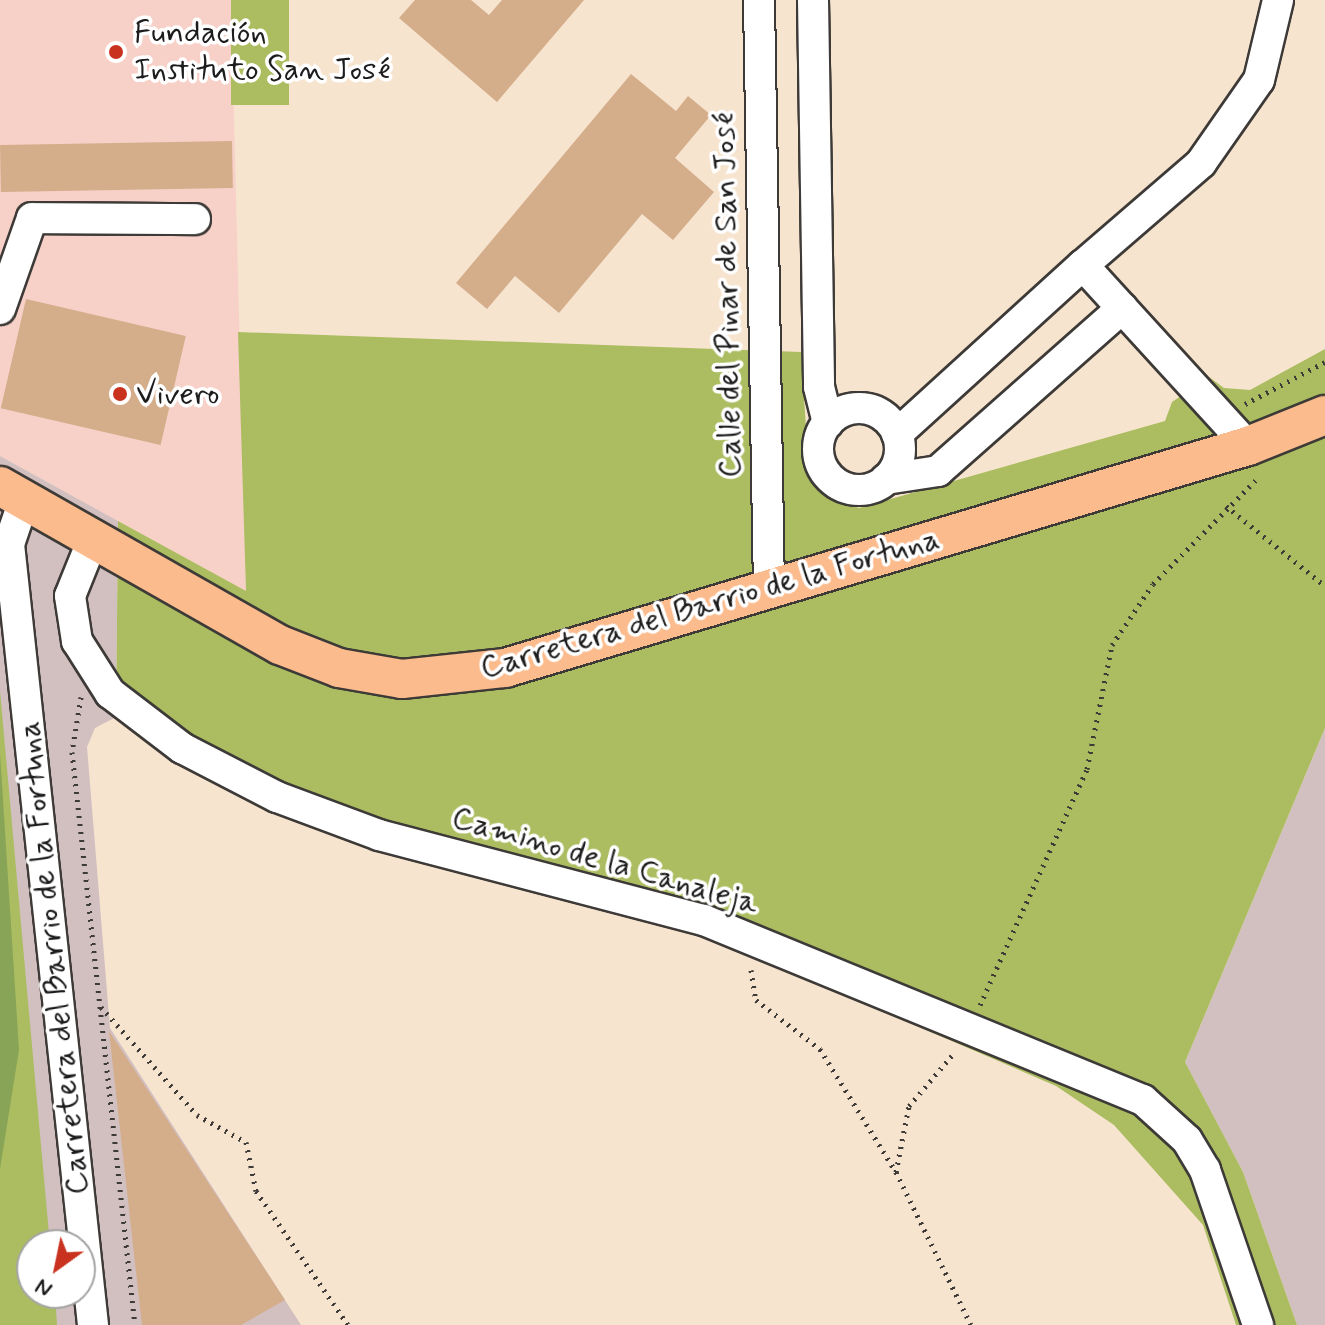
<!DOCTYPE html>
<meta charset="utf-8">
<style>
body{margin:0}
#map{position:relative;width:1325px;height:1325px;overflow:hidden;background:#f7e4cf;font-family:Mynerve,sans-serif}
div>[style]{position:absolute}
[style*='--x']{left:calc(var(--x)*1px);top:calc(var(--y)*1px);width:calc(var(--w)*1px);rotate:calc(var(--a)*1deg)}
.built>*{inset:0;background:#f7d1c8}
.industrial>*{inset:0;background:#d2bfc0}
.green>*{inset:0;background:#abbd60;transform-origin:0 0}
.forest>*{inset:0;background:#88a456}
.building>*{inset:0;background:#d4ad8b;transform-origin:0 0}
.path>*{height:5px;margin-top:-2.5px;transform-origin:0;background:repeating-linear-gradient(90deg,#3d3a37 0 2px,transparent 0 8px)}
.roads{filter:drop-shadow(2px 0 #3d3a37) drop-shadow(-2px 0 #3d3a37) drop-shadow(0 2px #3d3a37) drop-shadow(0 -2px #3d3a37)}
.minor>*{height:30px;margin:-15px;padding:0 15px;transform-origin:15px;border-radius:15px;background:#fff}
.minor>.ring{margin:-15px;padding:0;box-sizing:content-box;background:none;border:30px solid #fff;border-radius:50%}
.major>*{height:38px;margin:-19px;padding:0 19px;transform-origin:19px;border-radius:19px;background:#fbbb8d}
.dots>*{width:22px;height:22px;translate:-50% -50%;box-sizing:border-box;border:4px solid #fff;border-radius:50%}
span{translate:-50% -50%;white-space:nowrap;text-align:center;line-height:1.15;-webkit-text-stroke:7px #fff;paint-order:stroke}
.poi-label{font-size:32px;color:#1c1c1c}
.left{translate:0 -50%;text-align:left}
.street-label{font-size:32px;color:#1c1c1c}
.north{position:absolute;left:16px;top:1229px;width:80px;height:80px;box-sizing:border-box;background:#fff;border:2px solid #a4a4a4;border-radius:50%;rotate:213deg;font-size:22px;font-weight:700;line-height:32px;text-align:center;color:#1c1c1c}
.north::after{content:'';display:block;margin:auto;width:28px;height:36px;background:#c8321e;clip-path:polygon(50% 0,100% 100%,50% 72%,0 100%)}
</style>
<div id="map">
<div class="built">
<div style="clip-path:polygon(0 0,231px 0,246px 592px,0 456px)"></div>
</div>
<div class="industrial">
<div style="clip-path:polygon(evenodd,0 456px,118px 521px,116px 717px,95px 728px,87px 747px,110px 1028px,301px 1325px,0 1325px,0 456px,32px 1245px,80px 1245px,80px 1293px,32px 1293px,32px 1245px)"></div>
<div style="clip-path:polygon(1325px 728px,1325px 1325px,1297px 1325px,1243px 1172px,1185px 1062px)"></div>
</div>
<div class="green">
<div style="left:231px;top:0;width:58px;height:105px"></div>
<div style="clip-path:polygon(238px 332px,801px 352px,809px 473px,831px 498px,859px 508px,1165px 421px,1172px 402px,1209px 377px,1224px 388px,1250px 390px,1325px 349px,1325px 728px,1185px 1062px,1243px 1172px,1297px 1325px,1236px 1325px,1203px 1225px,1114px 1125px,1056px 1086px,715px 939px,429px 861px,175px 758px,116px 717px,118px 521px,246px 591px)"></div>
<div style="clip-path:polygon(0 691px,50px 1245px,32px 1245px,32px 1293px,55px 1293px,57px 1325px,0 1325px)"></div>
</div>
<div class="forest">
<div style="clip-path:polygon(0 753px,19px 1050px,0 1169px)"></div>
</div>
<div class="building">
<div style="clip-path:polygon(415px 0,471px 0,489px 15px,502px 0,584px 0,497px 102px,399px 18px)"></div>
<div style="clip-path:polygon(631px 74px,676px 111px,688px 96px,711px 115px,675px 158px,714px 192px,673px 240px,642px 214px,559px 313px,515px 276px,487px 309px,456px 283px)"></div>
<div style="left:232px;top:141px;width:47px;height:232px;rotate:89deg"></div>
<div style="left:26px;top:299px;width:164px;height:112px;rotate:13deg"></div>
<div style="clip-path:polygon(109px 1031px,285px 1300px,241px 1325px,142px 1325px)"></div>
</div>
<div class="path">
<div style="--x:1245;--y:404;--w:90;--a:-27.7"></div>
<div style="--x:1226;--y:506;--w:127;--a:38.9"></div>
<div style="--x:81;--y:697;--w:56;--a:99.3"></div>
<div style="--x:72;--y:752;--w:576;--a:83.73"></div>
<div style="--x:751;--y:970;--w:30;--a:81"></div>
<div style="--x:756;--y:1000;--w:81;--a:37.4"></div>
<div style="--x:820;--y:1049;--w:145;--a:58.3"></div>
<div style="--x:896;--y:1172;--w:67;--a:-78.9"></div>
<div style="--x:909;--y:1106;--w:71;--a:-49.6"></div>
<div style="--x:980;--y:1005;--w:259;--a:-65.6"></div>
<div style="--x:1087;--y:769;--w:126;--a:-78.6"></div>
<div style="--x:1112;--y:645;--w:73;--a:-56.1"></div>
<div style="--x:1153;--y:584;--w:149;--a:-45.3"></div>
<div style="--x:101;--y:1007;--w:144;--a:48.4"></div>
<div style="--x:197;--y:1115;--w:56;--a:28.9"></div>
<div style="--x:246;--y:1142;--w:50;--a:78.5"></div>
<div style="--x:256;--y:1191;--w:163;--a:55.5"></div>
<div style="--x:896;--y:1172;--w:170;--a:63.9"></div>
</div>
<div class="roads">
<div class="minor">
<div style="--x:759;--y:0;--w:589;--a:89.03"></div>
<div style="--x:813;--y:0;--w:387;--a:89.1"></div>
<div style="--x:819;--y:387;--w:37;--a:76"></div>
<div style="--x:0;--y:309;--w:96;--a:-70.6"></div>
<div style="--x:32;--y:218;--w:163;--a:0.4"></div>
<div class="ring" style="left:818px;top:408px;width:52px;height:52px"></div>
<div style="--x:897;--y:434;--w:251;--a:-42.3"></div>
<div style="--x:1248;--y:446;--w:245;--a:-132.4"></div>
<div style="--x:1083;--y:265;--w:156;--a:-40.8"></div>
<div style="--x:1201;--y:163;--w:101;--a:-55.1"></div>
<div style="--x:1259;--y:80;--w:82;--a:-76.6"></div>
<div style="--x:886;--y:479;--w:53;--a:-8.7"></div>
<div style="--x:938;--y:471;--w:246;--a:-41.5"></div>
<div style="--x:24;--y:500;--w:46;--a:108.8"></div>
<div style="--x:9;--y:544;--w:786;--a:83.86"></div>
<div style="--x:93;--y:539;--w:61;--a:112"></div>
<div style="--x:70;--y:596;--w:46;--a:81.2"></div>
<div style="--x:77;--y:641;--w:62;--a:57.6"></div>
<div style="--x:110;--y:693;--w:91;--a:37.4"></div>
<div style="--x:182;--y:748;--w:107;--a:27.3"></div>
<div style="--x:277;--y:797;--w:109;--a:20.4"></div>
<div style="--x:379;--y:835;--w:336;--a:14.7"></div>
<div style="--x:704;--y:920;--w:474;--a:22.3"></div>
<div style="--x:1143;--y:1100;--w:59;--a:42.3"></div>
<div style="--x:1187;--y:1140;--w:35;--a:59"></div>
<div style="--x:1205;--y:1170;--w:164;--a:71.1"></div>
</div>
<div class="major">
<div style="--x:0;--y:486;--w:322;--a:29.6"></div>
<div style="--x:280;--y:645;--w:63;--a:21.3"></div>
<div style="--x:339;--y:668;--w:64;--a:9.9"></div>
<div style="--x:402;--y:679;--w:104;--a:-6.1"></div>
<div style="--x:505;--y:668;--w:775;--a:-16.64"></div>
<div style="--x:1248;--y:446;--w:83;--a:-21.9"></div>
</div>
</div>
<div class="dots">
<div style="left:116px;top:52px;background:#c8321e"></div>
<div style="left:120px;top:394px;background:#c8321e"></div>
</div>
<div class="poi-label">
<span class="left" style="left:134px;top:52px">Fundación<br>Instituto San José</span>
<span class="left" style="left:136px;top:394px">Vivero</span>
</div>
<div class="street-label">
<span style="left:728px;top:295px;rotate:-91deg">Calle del Pinar de San José</span>
<span style="left:710px;top:604px;rotate:-16deg">Carretera del Barrio de la Fortuna</span>
<span style="left:605px;top:861px;rotate:16deg">Camino de la Canaleja</span>
<span style="left:54px;top:958px;rotate:-96deg">Carretera del Barrio de la Fortuna</span>
</div>
<div class="north">N</div>
</div>
